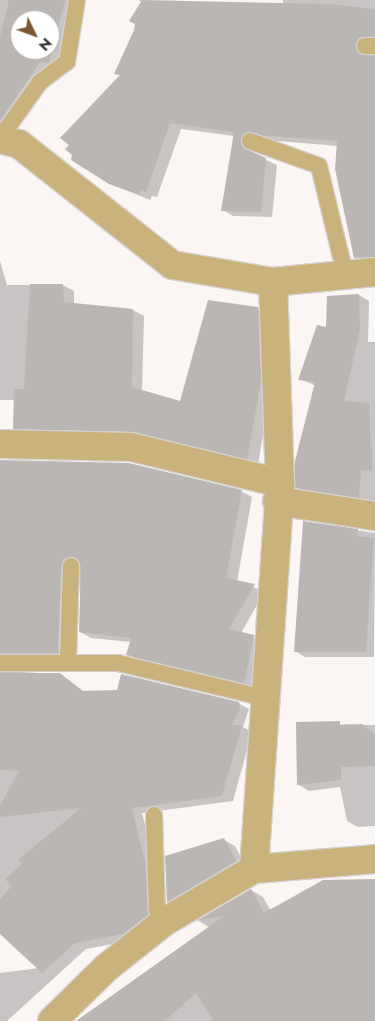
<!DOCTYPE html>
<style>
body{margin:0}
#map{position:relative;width:375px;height:1021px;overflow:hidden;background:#fbf6f4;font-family:Jost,sans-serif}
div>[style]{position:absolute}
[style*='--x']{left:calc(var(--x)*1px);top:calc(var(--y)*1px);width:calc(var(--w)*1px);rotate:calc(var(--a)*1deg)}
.shadow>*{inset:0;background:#0003}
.building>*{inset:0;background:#bab6b4}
.roads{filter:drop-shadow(1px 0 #d6d2d0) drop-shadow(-1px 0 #d6d2d0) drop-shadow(0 1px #d6d2d0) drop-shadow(0 -1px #d6d2d0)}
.service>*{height:16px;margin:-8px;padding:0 8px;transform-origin:8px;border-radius:8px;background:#cab27c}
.minor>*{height:28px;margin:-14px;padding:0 14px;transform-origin:14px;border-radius:14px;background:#cab27c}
span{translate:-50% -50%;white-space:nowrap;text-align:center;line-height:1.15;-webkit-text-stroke:4.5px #fff;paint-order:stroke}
.north{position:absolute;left:10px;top:10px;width:50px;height:50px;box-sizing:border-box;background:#fff;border:1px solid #ababaa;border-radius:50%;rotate:132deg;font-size:14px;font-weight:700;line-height:20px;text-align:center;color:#2e2c2b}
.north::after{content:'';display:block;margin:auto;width:18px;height:22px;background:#79582f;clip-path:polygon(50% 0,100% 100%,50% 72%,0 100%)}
</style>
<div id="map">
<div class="shadow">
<div style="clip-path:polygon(evenodd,0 0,76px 0,60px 68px,0 127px,0 0,20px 20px,50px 20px,50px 50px,20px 50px,20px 20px)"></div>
<div style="clip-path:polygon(138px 0,283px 4px,283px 0,375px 0,375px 42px,366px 48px,369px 55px,375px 54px,375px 259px,365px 261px,355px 255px,338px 146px,254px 139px,253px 154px,277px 165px,272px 217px,233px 216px,223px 210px,234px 136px,181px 129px,157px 197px,152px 196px,150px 200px,110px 183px,121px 76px,116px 74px,136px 30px,143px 0)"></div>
<div style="clip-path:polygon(0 261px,7px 285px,63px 285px,74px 291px,74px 304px,133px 310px,144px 316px,142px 391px,181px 402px,258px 309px,269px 315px,271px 388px,258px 464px,26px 434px,15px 428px,15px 400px,0 400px)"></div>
<div style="clip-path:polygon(359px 295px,369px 301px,368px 342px,375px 342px,375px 502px,307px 493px,297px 487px,316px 386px,300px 379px,327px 329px,328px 297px)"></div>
<div style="clip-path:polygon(0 463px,241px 491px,252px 497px,237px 582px,265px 591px,241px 633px,264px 643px,255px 688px,138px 660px,128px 654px,131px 642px,91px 638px,80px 632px,80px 563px,71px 572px,69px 658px,0 658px)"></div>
<div style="clip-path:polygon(305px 522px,375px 533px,374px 657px,305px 657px,295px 651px)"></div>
<div style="clip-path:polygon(0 671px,60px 674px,85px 692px,238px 703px,249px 709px,243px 727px,252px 732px,233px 801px,142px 813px,156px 868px,158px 921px,134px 940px,86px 949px,7px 1021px,0 1021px,0 973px,39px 968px,0 933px)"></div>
<div style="clip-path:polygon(297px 724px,375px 725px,375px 826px,358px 827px,347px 821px,340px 787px,309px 791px,299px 785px)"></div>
<div style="clip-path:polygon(224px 840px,235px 846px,246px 867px,178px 907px,168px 902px,167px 857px)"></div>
<div style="clip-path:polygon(375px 880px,375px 1021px,102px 1021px,210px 928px,199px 921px,251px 890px,263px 897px,271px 911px)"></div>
</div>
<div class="building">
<div style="clip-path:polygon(evenodd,9px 0,65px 0,49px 63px,40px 62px,0 121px,0 38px,9px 0,20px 20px,50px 20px,50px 50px,20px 50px,20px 20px)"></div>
<div style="clip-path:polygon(142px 0,330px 4px,375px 9px,375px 36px,360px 37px,355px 46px,360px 55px,375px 56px,375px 257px,354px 258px,335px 169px,337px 141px,243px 134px,243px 148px,266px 158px,261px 212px,221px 211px,234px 132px,170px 123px,146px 192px,141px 190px,139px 195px,109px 184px,71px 160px,72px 155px,65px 149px,69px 145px,60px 138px,120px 75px,114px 74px,134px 30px,135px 24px,129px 21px)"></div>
<div style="clip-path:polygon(30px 284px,63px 284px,64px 302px,133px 309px,132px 387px,180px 401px,208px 300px,258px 307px,261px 381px,247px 459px,134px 432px,13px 429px,14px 389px,24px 389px)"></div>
<div style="clip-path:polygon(359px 294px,360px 329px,344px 401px,369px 403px,372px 470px,361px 470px,359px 498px,295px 488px,295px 461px,315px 382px,298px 380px,317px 325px,326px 327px,327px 296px)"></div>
<div style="clip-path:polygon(0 460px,129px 463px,242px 490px,226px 578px,255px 584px,229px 629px,254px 635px,244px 683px,126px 655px,131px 638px,79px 632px,81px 566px,72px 556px,61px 566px,58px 653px,0 653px)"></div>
<div style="clip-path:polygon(303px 521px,358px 529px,357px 536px,374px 538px,366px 652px,294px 652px)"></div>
<div style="clip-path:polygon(0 673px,60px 673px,82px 691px,117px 690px,121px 674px,239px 702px,240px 708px,232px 725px,242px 725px,222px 796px,132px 808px,145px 862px,148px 915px,123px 934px,75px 943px,42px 973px,0 934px,0 899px,12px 886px,5px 879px,22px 864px,18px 860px,81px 808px,0 817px,0 806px,19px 771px,0 770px)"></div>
<div style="clip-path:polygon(340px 721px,340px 725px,362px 724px,375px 735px,375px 766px,341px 767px,341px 780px,297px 785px,296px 722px)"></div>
<div style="clip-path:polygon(224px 838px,236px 861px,167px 902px,165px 856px)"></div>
<div style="clip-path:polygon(375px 879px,375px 1021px,214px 1021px,196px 993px,165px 1021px,76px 1021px,224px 916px,196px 921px,251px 889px,264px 913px,323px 880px)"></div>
</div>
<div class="roads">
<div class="service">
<div style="--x:365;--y:46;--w:10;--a:0"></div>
<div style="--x:0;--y:138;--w:69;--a:-54.5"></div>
<div style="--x:40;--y:82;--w:34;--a:-37"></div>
<div style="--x:67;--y:62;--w:63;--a:-80.8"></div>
<div style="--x:250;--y:141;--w:73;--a:19.9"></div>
<div style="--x:319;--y:166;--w:115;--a:76.4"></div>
<div style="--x:68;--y:660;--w:94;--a:-88.2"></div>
<div style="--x:0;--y:663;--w:118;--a:0"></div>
<div style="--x:118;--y:663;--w:151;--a:13.4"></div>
<div style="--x:154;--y:815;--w:95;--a:88.2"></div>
<div style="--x:157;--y:910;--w:14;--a:60"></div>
</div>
<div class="minor">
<div style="--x:0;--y:139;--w:20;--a:15"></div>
<div style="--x:19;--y:144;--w:195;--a:38.3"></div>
<div style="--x:172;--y:265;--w:102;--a:9.6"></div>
<div style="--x:273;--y:282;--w:102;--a:-5.6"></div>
<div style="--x:0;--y:444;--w:131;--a:1.3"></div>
<div style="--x:131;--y:447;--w:153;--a:13.6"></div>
<div style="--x:277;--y:501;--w:99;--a:8.7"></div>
<div style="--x:254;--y:869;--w:387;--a:-86.1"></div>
<div style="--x:280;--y:483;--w:201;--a:-92"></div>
<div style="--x:52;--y:1021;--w:76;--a:-44.5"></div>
<div style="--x:106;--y:968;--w:74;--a:-38.4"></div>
<div style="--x:164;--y:922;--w:104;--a:-30.5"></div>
<div style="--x:254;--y:869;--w:121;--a:-4.7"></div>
</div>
</div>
<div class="north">N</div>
</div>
